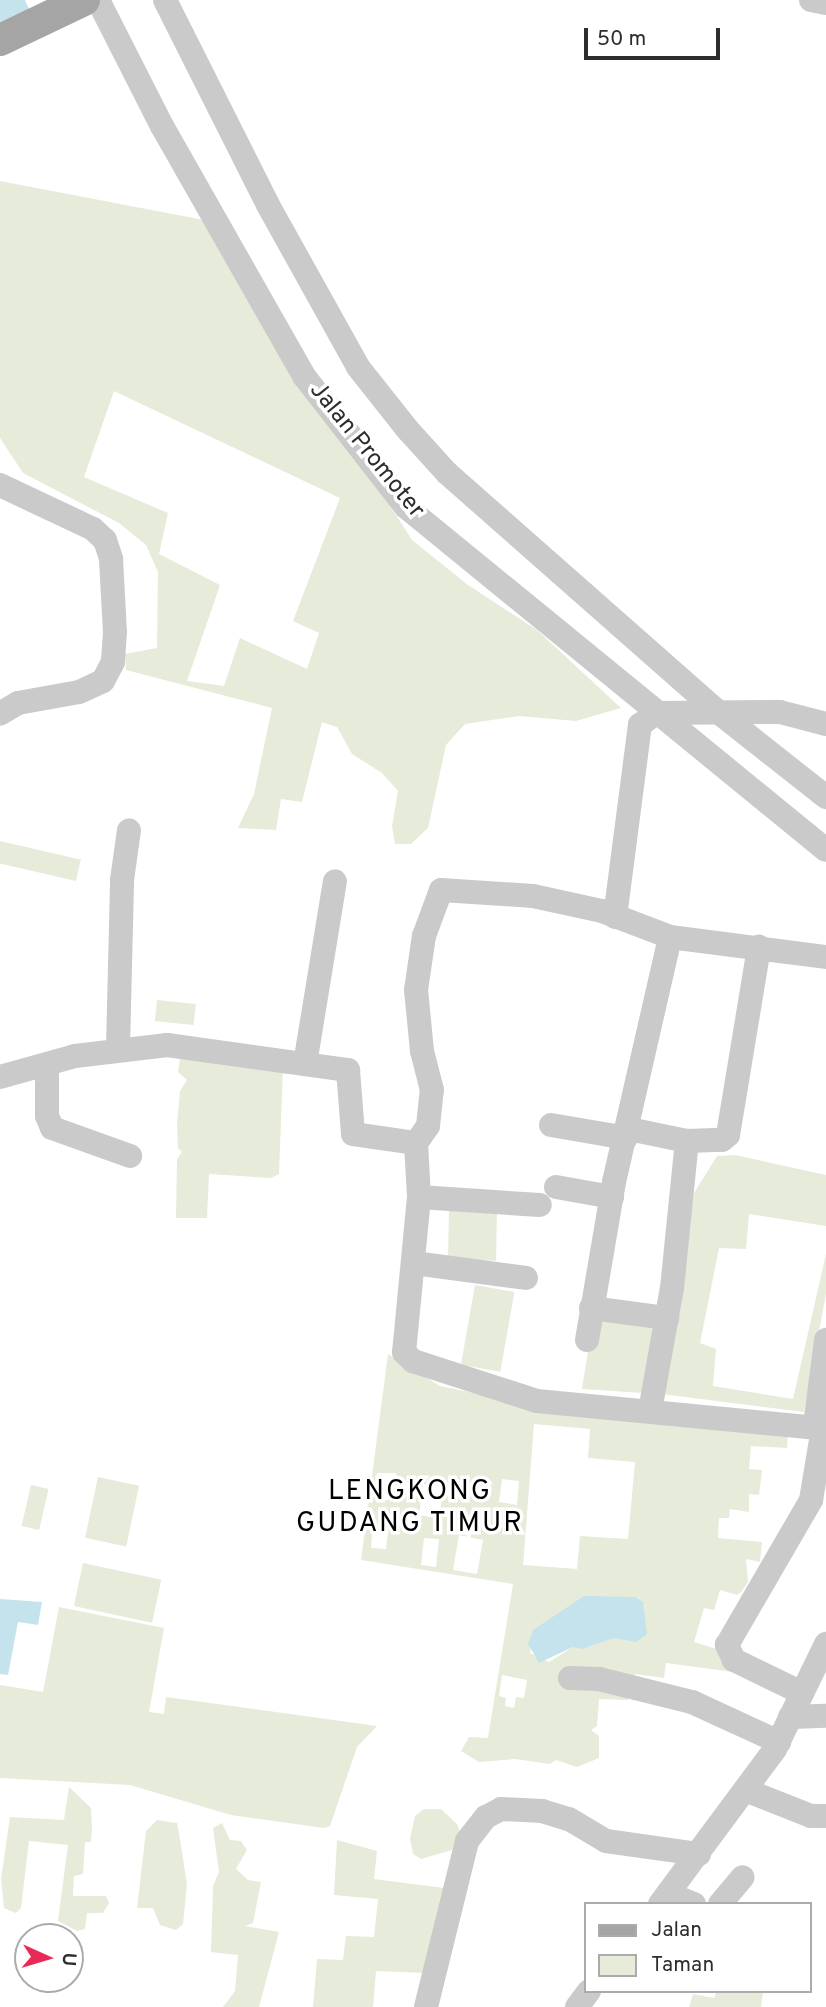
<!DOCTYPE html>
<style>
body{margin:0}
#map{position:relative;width:826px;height:2007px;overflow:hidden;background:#fff;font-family:Overpass,sans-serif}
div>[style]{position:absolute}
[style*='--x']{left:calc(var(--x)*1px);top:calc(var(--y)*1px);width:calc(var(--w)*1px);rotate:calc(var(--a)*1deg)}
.green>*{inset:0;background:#e6ebda;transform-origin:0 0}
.water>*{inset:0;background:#c5e3ec}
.minor>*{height:24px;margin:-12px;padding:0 12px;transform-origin:12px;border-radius:12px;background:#cacaca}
.major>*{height:32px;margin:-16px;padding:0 16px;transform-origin:16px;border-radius:16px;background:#a5a5a5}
span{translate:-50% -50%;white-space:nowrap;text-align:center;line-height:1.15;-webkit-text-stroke:7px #fff;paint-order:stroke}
.street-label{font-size:24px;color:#2d2d2d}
.quarter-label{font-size:28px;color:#000;letter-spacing:2px}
.legend{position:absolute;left:584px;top:1902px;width:228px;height:91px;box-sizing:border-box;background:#fff;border:2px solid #ababab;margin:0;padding:9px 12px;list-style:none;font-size:21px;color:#2d2d2d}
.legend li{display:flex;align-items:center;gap:14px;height:35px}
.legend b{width:35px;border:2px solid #ababab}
.north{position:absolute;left:14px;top:1923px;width:70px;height:70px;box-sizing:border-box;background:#fff;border:2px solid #ababab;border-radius:50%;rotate:94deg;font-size:19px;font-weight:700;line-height:28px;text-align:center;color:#2d2d2d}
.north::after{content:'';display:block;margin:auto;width:24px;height:32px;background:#e92a56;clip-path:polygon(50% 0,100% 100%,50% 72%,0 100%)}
.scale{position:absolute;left:584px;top:28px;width:136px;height:32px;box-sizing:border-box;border:4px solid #2d2d2d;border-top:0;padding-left:9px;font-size:21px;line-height:24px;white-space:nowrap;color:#2d2d2d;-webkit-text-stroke:5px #fff;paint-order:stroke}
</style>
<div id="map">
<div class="green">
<div style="clip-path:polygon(evenodd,0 181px,209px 221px,412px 540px,468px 585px,537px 630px,621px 708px,576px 721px,519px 716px,465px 724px,446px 745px,428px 828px,411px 844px,395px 844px,392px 826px,398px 791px,382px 773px,352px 754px,337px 727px,322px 722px,302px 802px,281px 799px,276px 830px,238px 828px,254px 794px,272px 708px,126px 670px,125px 654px,157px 648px,158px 572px,146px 545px,119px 523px,23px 473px,0 438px,0 181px,114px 391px,340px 498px,293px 621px,319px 633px,307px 669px,240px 638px,224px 686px,187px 681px,220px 585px,159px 554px,168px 513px,84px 477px,114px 391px)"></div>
<div style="left:0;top:841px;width:83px;height:22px;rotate:13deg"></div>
<div style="left:157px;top:1000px;width:39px;height:21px;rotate:6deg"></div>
<div style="clip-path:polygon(180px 1059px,283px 1067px,279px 1174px,271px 1178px,209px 1174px,207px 1218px,176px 1218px,177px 1159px,182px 1152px,178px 1148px,177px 1124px,180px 1091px,187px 1080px,178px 1072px)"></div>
<div style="clip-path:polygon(735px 1155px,826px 1175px,826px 1226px,749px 1214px,746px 1249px,719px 1248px,700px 1343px,716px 1349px,713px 1386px,793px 1399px,826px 1254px,826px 1294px,804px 1412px,662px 1394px,694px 1193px,717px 1156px)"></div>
<div style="left:449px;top:1207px;width:48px;height:53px;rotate:1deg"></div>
<div style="left:475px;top:1285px;width:40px;height:81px;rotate:10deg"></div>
<div style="clip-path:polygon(594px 1314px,659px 1324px,643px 1393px,582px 1389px)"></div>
<div style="clip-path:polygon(evenodd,388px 1354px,440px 1386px,580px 1415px,788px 1430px,787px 1448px,751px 1446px,749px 1469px,762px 1470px,759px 1495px,749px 1494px,749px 1512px,730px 1509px,729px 1518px,719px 1518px,718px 1538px,762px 1542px,760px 1562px,746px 1559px,748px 1582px,742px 1591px,737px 1595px,720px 1590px,714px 1610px,704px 1608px,694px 1642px,720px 1650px,741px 1673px,666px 1663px,664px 1678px,635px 1674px,628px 1700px,599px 1699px,597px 1726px,591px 1730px,599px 1736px,599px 1758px,577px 1767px,556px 1760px,550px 1764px,515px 1759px,479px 1762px,461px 1751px,469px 1737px,488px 1738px,513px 1584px,361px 1560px,388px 1354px,534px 1424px,590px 1429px,588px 1458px,635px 1462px,628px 1539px,580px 1536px,577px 1569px,523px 1565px,534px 1424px,388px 1354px,377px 1473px,396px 1473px,396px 1484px,389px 1484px,389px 1500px,377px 1500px,377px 1473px,388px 1354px,502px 1479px,519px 1481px,517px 1505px,499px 1502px,502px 1479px,388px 1354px,423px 1484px,444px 1486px,439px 1518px,419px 1515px,423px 1484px,388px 1354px,384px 1523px,389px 1523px,386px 1549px,371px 1548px,373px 1524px,383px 1531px,384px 1523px,388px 1354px,459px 1535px,483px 1540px,477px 1574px,453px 1570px,459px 1535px,388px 1354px,424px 1538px,439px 1539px,436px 1567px,421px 1565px,424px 1538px,388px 1354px,592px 1597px,635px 1597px,592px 1646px,573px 1647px,549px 1662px,530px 1653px,533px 1631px,592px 1597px,388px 1354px,502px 1675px,527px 1680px,524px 1698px,516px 1697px,514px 1708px,505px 1706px,506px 1698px,499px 1696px,502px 1675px)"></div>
<div style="left:98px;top:1477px;width:42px;height:62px;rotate:12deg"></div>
<div style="left:31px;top:1485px;width:18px;height:42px;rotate:13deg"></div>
<div style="left:83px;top:1563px;width:80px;height:44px;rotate:12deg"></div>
<div style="clip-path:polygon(59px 1607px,164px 1628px,149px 1712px,164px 1714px,166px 1697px,377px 1726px,357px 1747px,330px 1826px,324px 1828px,231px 1815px,130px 1785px,0 1778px,0 1685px,43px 1692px)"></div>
<div style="clip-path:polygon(69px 1787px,91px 1808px,92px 1828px,91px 1842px,85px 1842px,83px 1874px,74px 1876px,73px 1896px,106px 1896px,109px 1903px,103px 1913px,87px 1913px,85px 1929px,77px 1931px,58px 1921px,68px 1845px,29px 1841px,21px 1908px,16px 1913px,4px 1908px,1px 1879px,10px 1817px,64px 1820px)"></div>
<div style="clip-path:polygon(424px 1809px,441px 1809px,457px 1824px,461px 1835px,452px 1850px,421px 1859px,413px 1854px,410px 1839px,415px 1816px)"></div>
<div style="clip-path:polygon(157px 1820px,177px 1823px,179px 1833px,187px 1884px,183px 1924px,176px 1930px,160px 1925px,153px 1908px,137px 1908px,146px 1831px)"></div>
<div style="clip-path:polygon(222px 1823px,230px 1840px,241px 1841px,247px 1850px,236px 1869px,248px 1880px,261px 1882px,253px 1923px,245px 1926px,279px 1932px,259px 2007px,223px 2007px,235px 1991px,238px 1955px,211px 1952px,213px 1886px,219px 1872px,213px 1828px)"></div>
<div style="clip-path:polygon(337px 1840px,377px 1851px,374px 1879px,444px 1888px,426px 1973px,376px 1971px,373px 2007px,313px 2007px,317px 1959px,343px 1960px,346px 1936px,374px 1937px,378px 1899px,334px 1895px)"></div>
<div style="clip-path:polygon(717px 1991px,753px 1991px,763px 1992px,761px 2007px,689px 2007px,693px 1994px,714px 1998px)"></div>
</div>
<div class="water">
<div style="clip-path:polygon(0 0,25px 0,29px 9px,0 22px)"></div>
<div style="clip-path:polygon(584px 1596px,635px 1597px,643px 1602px,647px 1634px,636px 1642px,614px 1638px,582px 1649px,573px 1647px,539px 1663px,528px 1644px,533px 1630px)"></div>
<div style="clip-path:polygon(0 1599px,42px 1602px,38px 1625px,18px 1622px,8px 1675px,0 1674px)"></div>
</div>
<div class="minor">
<div style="--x:98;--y:0;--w:141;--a:63.1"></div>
<div style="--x:162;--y:126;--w:288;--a:60.4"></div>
<div style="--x:304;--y:376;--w:166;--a:52.1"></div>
<div style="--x:406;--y:507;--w:542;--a:39.24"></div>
<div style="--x:165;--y:0;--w:229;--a:63.3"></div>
<div style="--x:268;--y:205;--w:185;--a:60.9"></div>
<div style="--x:358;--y:367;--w:80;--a:51.6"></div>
<div style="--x:408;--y:430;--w:58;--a:47.8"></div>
<div style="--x:447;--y:473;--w:360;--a:41.4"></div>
<div style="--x:717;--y:711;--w:139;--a:38.3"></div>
<div style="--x:811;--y:0;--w:15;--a:11"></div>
<div style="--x:0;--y:485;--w:103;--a:25.3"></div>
<div style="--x:93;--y:529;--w:16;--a:43"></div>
<div style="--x:105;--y:540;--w:20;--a:72"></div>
<div style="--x:111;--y:559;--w:73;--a:86.9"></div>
<div style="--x:115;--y:632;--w:30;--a:94"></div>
<div style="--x:113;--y:662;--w:21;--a:118"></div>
<div style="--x:103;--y:681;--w:26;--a:155"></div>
<div style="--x:79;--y:692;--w:62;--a:169.8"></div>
<div style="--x:18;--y:703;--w:21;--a:149"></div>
<div style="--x:656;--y:713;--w:124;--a:-0.5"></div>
<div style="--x:780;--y:712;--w:48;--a:14.6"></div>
<div style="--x:615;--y:917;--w:194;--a:-82.6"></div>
<div style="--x:640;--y:725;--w:20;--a:-37"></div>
<div style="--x:118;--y:1048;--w:168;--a:-88.6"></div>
<div style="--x:122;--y:880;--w:50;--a:-82"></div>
<div style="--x:305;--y:1064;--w:185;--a:-80.7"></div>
<div style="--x:47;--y:1065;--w:51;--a:90"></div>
<div style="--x:47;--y:1116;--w:13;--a:67"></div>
<div style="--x:52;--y:1128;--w:83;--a:19.7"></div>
<div style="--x:0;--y:1077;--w:78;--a:-15.6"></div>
<div style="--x:75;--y:1056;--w:93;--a:-6.8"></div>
<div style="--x:167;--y:1045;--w:183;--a:7.9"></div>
<div style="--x:348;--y:1070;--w:64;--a:85.5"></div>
<div style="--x:353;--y:1134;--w:64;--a:8.1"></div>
<div style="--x:416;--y:1143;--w:21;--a:-55"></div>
<div style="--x:428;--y:1126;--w:36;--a:-84"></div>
<div style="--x:432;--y:1090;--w:40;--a:-104.4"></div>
<div style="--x:422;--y:1051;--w:61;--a:-95.6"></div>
<div style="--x:416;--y:990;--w:55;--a:-81.6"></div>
<div style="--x:424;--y:936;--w:49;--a:-69.7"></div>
<div style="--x:441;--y:890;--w:92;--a:3.7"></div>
<div style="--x:533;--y:896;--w:71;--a:12.3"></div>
<div style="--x:602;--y:911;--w:73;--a:20.9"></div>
<div style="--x:670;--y:937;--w:157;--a:7.3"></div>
<div style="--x:551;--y:1125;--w:76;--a:9.8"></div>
<div style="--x:629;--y:1129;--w:59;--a:11.7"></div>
<div style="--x:416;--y:1143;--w:54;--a:86.8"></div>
<div style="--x:419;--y:1197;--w:156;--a:95.5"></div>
<div style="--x:404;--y:1352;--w:13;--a:45"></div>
<div style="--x:413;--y:1361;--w:130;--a:17.9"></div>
<div style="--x:537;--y:1401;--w:290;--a:5.5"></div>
<div style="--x:556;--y:1187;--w:57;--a:10.1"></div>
<div style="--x:419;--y:1197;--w:121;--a:3.8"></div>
<div style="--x:414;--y:1263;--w:113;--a:7.6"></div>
<div style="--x:591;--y:1308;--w:77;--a:7.5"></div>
<div style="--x:587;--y:1340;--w:160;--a:-80.3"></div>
<div style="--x:614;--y:1182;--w:251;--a:-77.1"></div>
<div style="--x:650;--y:1411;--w:125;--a:-79.9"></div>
<div style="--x:672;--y:1288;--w:148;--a:-84.2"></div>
<div style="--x:687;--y:1141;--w:35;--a:-2"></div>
<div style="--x:722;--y:1140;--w:8;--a:-40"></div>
<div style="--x:728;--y:1135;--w:191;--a:-80.6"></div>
<div style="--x:815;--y:1425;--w:86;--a:-82.6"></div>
<div style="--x:570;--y:1678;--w:29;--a:2"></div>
<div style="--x:599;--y:1679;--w:96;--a:13.9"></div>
<div style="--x:692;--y:1702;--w:96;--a:24.7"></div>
<div style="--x:802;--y:1693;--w:76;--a:-154.1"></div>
<div style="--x:734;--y:1660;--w:17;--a:-115"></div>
<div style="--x:727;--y:1645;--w:168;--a:-59.9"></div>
<div style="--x:811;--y:1500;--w:73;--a:-80.5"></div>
<div style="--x:790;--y:1717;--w:36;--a:-2"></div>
<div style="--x:748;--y:1791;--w:68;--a:21.6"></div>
<div style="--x:811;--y:1816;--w:15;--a:0"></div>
<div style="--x:669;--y:1894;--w:27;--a:22"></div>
<div style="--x:660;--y:1904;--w:193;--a:-53.4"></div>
<div style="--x:775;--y:1749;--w:117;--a:-64.1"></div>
<div style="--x:720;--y:1904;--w:35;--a:-50"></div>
<div style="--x:426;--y:2007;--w:171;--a:-76.1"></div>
<div style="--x:467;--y:1841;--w:31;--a:-52"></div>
<div style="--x:486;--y:1817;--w:17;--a:-28"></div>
<div style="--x:501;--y:1809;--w:41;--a:2.8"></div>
<div style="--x:542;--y:1811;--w:28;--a:17"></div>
<div style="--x:569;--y:1819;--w:43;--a:30.7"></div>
<div style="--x:606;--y:1841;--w:94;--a:8"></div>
<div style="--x:577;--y:2007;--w:20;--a:-53"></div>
</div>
<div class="major">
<div style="--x:0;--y:40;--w:93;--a:-25.5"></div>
</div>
<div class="street-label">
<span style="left:366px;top:451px;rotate:51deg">Jalan Promoter</span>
</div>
<div class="quarter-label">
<span style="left:410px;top:1508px">LENGKONG<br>GUDANG TIMUR</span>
</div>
<ul class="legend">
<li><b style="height:9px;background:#a5a5a5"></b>Jalan</li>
<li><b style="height:19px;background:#e6ebda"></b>Taman</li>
</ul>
<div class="north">U</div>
<div class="scale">50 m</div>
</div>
